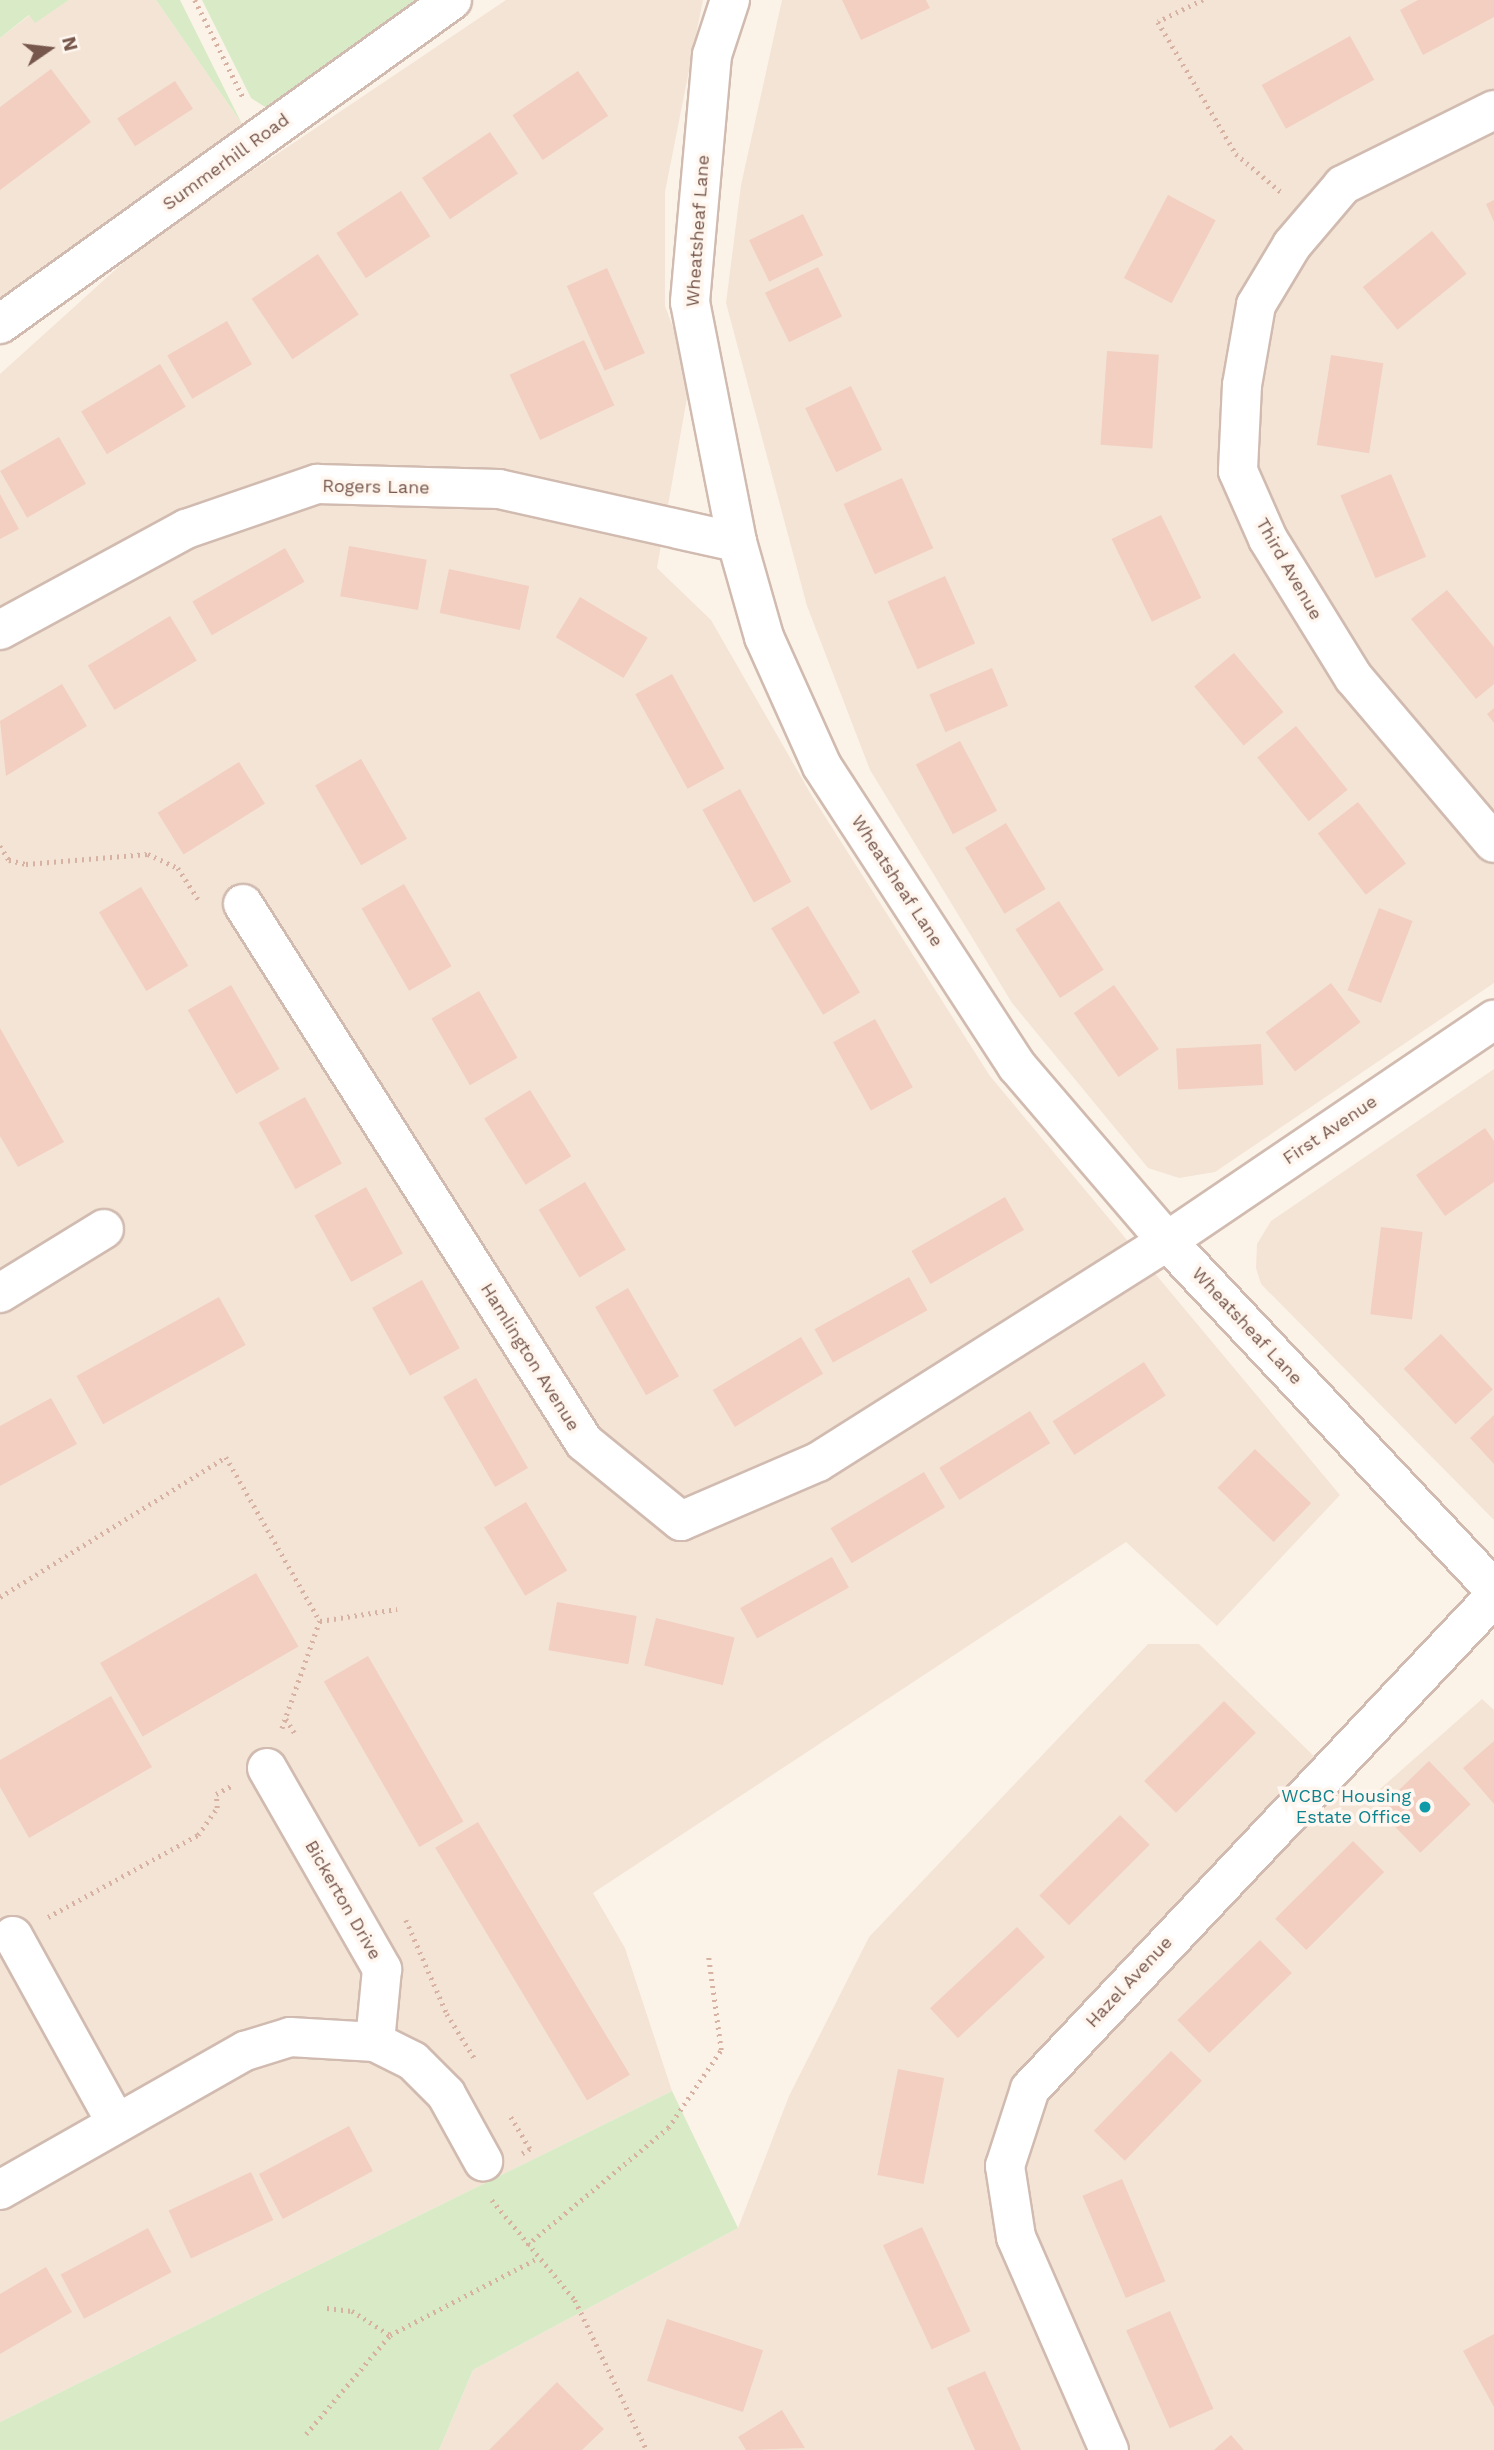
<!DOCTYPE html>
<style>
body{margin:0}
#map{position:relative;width:1494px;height:2450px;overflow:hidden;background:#fcf3e8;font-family:"Work Sans",sans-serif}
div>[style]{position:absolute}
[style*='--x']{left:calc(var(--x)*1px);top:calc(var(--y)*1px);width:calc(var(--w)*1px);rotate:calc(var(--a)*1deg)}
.residential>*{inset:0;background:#f4e4d6}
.green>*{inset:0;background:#d8ebc6}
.building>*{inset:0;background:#f2cfc0;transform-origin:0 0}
.path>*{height:4.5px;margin-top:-2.25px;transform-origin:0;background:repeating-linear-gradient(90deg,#d7b2a2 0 2px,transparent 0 7px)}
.roads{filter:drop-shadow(2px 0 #d1bbb0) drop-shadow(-2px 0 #d1bbb0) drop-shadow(0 2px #d1bbb0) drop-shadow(0 -2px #d1bbb0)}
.minor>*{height:38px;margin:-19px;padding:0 19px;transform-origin:19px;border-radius:19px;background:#fff}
.tertiary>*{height:38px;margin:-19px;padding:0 19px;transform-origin:19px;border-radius:19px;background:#fff}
.dots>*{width:19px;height:19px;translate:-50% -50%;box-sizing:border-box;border:4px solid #fff7ef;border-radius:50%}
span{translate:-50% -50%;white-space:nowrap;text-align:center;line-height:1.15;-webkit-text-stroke:7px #fff7ef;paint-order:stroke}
.street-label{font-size:18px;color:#77574c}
.culture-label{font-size:18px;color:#0d838f}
.right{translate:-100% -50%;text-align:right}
.north{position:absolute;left:14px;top:14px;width:70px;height:70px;-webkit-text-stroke:5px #fff7ef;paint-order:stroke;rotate:76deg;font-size:19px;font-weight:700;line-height:28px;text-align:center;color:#77574c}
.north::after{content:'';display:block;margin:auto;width:24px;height:32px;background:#77574c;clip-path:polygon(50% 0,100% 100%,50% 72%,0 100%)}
</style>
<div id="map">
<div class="residential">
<div style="clip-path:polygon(69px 0,156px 0,242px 124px,0 314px,0 38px,30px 15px,35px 22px)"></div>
<div style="clip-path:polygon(506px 0,703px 0,665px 192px,665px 306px,691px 375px,657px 568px,711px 620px,812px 796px,990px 1076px,1340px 1495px,1217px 1626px,1126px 1542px,593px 1893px,625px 1948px,672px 2091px,0 2422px,0 374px,146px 242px)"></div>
<div style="clip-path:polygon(782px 0,1494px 0,1494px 983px,1215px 1172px,1179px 1178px,1148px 1168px,1012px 1003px,870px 770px,807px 606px,726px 303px,741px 185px)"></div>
<div style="clip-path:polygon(1494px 1069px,1494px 1520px,1261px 1284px,1256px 1268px,1257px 1244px,1271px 1221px)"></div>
<div style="clip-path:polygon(1148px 1644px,1199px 1644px,1363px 1804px,1482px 1699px,1494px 1710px,1494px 2450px,439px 2450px,473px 2370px,738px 2228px,789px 2096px,869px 1937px)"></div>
</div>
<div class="green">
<div style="clip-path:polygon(0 0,69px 0,35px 23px,29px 15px,0 38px)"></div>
<div style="clip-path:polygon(156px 0,180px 0,242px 124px)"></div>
<div style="clip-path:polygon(202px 0,436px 0,273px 112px,251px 98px)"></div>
<div style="clip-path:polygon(672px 2091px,738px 2228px,473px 2370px,439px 2450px,0 2450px,0 2422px)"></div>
</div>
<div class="building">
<div style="clip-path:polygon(842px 0,926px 0,930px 8px,861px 40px)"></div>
<div style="clip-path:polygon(1418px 0,1494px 0,1494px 17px,1423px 55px,1400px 10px)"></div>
<div style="left:1350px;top:36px;width:50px;height:101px;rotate:61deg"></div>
<div style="clip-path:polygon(51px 69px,91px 122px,0 190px,0 107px)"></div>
<div style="left:578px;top:71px;width:54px;height:79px;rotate:56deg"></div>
<div style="left:175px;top:81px;width:33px;height:69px;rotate:57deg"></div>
<div style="left:490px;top:132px;width:50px;height:82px;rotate:56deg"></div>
<div style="left:401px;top:191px;width:54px;height:77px;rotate:57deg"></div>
<div style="left:1168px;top:195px;width:54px;height:94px;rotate:28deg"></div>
<div style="clip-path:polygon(1494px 200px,1494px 222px,1486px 204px)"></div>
<div style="left:803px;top:214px;width:46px;height:60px;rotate:64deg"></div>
<div style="left:1432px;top:231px;width:55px;height:89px;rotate:51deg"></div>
<div style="left:318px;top:254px;width:73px;height:80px;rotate:56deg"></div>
<div style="left:818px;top:267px;width:55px;height:59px;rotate:64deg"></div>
<div style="left:607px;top:268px;width:93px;height:44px;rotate:66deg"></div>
<div style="left:227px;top:321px;width:50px;height:69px;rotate:60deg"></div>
<div style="left:584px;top:340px;width:72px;height:82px;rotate:65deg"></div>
<div style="left:1107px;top:351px;width:52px;height:94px;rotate:4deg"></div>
<div style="left:1331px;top:355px;width:53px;height:91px;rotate:9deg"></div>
<div style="left:160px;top:364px;width:50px;height:92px;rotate:59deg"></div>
<div style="left:851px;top:386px;width:71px;height:51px;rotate:64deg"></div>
<div style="left:59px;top:437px;width:54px;height:68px;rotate:60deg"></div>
<div style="left:1391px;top:474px;width:90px;height:55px;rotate:67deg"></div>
<div style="left:902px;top:478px;width:77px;height:64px;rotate:66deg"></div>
<div style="clip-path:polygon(0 494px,19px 529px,0 539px)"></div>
<div style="left:1161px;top:515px;width:92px;height:55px;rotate:64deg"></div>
<div style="left:349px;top:546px;width:79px;height:51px;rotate:10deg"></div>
<div style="left:285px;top:548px;width:39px;height:107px;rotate:60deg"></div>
<div style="left:449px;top:569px;width:82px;height:45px;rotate:12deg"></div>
<div style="left:945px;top:576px;width:74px;height:63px;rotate:66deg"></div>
<div style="clip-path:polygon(1447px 590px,1494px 647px,1494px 684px,1476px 699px,1411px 619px)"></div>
<div style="left:580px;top:597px;width:79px;height:47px;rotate:31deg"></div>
<div style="left:170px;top:616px;width:52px;height:96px;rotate:59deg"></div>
<div style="left:1234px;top:653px;width:77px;height:52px;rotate:50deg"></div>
<div style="left:992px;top:668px;width:41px;height:68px;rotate:67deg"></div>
<div style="left:672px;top:674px;width:108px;height:42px;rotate:61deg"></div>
<div style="clip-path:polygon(62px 684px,87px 726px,6px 776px,0 721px)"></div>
<div style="clip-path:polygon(1494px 708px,1494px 723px,1487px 714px)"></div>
<div style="left:1296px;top:726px;width:82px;height:50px;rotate:51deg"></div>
<div style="left:960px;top:741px;width:79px;height:50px;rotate:62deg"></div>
<div style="left:361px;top:759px;width:92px;height:53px;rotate:60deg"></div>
<div style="left:239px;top:762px;width:49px;height:96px;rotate:58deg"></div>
<div style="left:740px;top:789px;width:106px;height:43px;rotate:61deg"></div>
<div style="left:1358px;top:802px;width:78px;height:51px;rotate:52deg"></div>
<div style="left:1006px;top:823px;width:77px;height:48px;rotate:59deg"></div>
<div style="left:404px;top:884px;width:95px;height:49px;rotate:60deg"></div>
<div style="left:141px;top:887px;width:92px;height:49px;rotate:59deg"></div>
<div style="left:1059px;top:901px;width:82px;height:52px;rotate:57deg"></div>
<div style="left:808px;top:906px;width:101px;height:43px;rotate:59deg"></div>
<div style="left:1379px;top:908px;width:36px;height:88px;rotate:21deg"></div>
<div style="left:1331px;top:983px;width:49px;height:82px;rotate:53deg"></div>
<div style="left:231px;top:985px;width:97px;height:50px;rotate:60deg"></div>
<div style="left:1114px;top:985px;width:78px;height:49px;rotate:55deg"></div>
<div style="left:479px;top:991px;width:77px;height:55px;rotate:60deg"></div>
<div style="left:875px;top:1019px;width:78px;height:48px;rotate:61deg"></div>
<div style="clip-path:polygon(0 1028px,64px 1142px,18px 1167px,0 1136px)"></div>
<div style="left:1261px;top:1044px;width:41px;height:85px;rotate:87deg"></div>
<div style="left:530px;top:1090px;width:78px;height:54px;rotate:58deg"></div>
<div style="left:305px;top:1097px;width:76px;height:53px;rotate:61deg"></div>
<div style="clip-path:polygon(1485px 1128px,1494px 1141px,1494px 1182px,1445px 1216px,1416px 1175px)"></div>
<div style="left:585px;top:1182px;width:79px;height:54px;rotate:59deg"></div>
<div style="left:366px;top:1187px;width:76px;height:59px;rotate:61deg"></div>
<div style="left:1005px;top:1197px;width:38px;height:108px;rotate:60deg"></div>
<div style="left:1381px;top:1227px;width:42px;height:88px;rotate:7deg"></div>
<div style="left:909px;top:1277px;width:38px;height:108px;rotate:61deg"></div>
<div style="left:422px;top:1280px;width:78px;height:57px;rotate:61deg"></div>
<div style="left:628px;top:1288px;width:102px;height:38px;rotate:60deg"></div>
<div style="left:219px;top:1297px;width:55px;height:163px;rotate:61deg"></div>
<div style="left:1441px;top:1334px;width:76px;height:51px;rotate:47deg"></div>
<div style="left:801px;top:1337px;width:43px;height:103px;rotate:59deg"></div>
<div style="left:1144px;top:1362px;width:40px;height:109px;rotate:57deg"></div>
<div style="left:476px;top:1378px;width:104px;height:38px;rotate:60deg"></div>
<div style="clip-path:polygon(51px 1398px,77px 1444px,0 1486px,0 1426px)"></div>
<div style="left:1030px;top:1411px;width:38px;height:107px;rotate:58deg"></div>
<div style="clip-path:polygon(1494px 1415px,1494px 1464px,1470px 1438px)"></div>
<div style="left:1255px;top:1449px;width:78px;height:54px;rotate:44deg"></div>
<div style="left:924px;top:1472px;width:41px;height:109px;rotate:59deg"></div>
<div style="left:526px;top:1502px;width:80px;height:49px;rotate:59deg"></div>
<div style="left:832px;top:1557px;width:35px;height:105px;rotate:61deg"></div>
<div style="left:256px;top:1573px;width:85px;height:180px;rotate:60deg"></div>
<div style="left:557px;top:1602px;width:81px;height:49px;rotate:10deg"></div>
<div style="left:656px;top:1618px;width:81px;height:49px;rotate:14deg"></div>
<div style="left:368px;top:1656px;width:191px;height:51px;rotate:60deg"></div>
<div style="clip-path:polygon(111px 1696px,152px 1767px,29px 1838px,0 1787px,0 1760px)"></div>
<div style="left:1224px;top:1701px;width:45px;height:113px;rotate:45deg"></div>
<div style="clip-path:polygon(1494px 1741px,1494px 1804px,1463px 1768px)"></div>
<div style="left:1429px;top:1761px;width:60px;height:70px;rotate:46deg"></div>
<div style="left:1120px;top:1815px;width:42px;height:114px;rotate:45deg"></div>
<div style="left:478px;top:1822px;width:295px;height:50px;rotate:59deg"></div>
<div style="left:1353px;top:1841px;width:44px;height:110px;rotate:45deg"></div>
<div style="left:1017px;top:1927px;width:41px;height:119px;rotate:47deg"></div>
<div style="left:1260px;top:1940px;width:46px;height:115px;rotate:46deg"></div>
<div style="left:1171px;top:2051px;width:43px;height:111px;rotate:44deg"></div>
<div style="left:898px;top:2069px;width:47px;height:108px;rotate:11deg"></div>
<div style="left:349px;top:2126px;width:51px;height:102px;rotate:62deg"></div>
<div style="left:251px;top:2172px;width:53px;height:91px;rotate:65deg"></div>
<div style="left:1122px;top:2179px;width:111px;height:43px;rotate:67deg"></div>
<div style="left:922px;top:2227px;width:115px;height:43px;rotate:65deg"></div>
<div style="left:148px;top:2228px;width:50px;height:99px;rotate:62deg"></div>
<div style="clip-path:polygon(46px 2267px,72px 2312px,0 2354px,0 2294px)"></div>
<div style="left:1170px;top:2311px;width:107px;height:48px;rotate:66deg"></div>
<div style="left:667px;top:2319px;width:101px;height:65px;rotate:18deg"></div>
<div style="clip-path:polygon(1494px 2334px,1494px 2407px,1463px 2351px)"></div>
<div style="clip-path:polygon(985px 2371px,1021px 2450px,975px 2450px,947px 2388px)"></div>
<div style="clip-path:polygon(557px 2382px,604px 2429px,582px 2450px,489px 2450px)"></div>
<div style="clip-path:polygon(782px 2410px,805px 2448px,746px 2450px,738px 2437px)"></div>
<div style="clip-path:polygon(1231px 2435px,1244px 2450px,1214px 2450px)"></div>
</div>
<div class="path">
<div style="--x:195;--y:0;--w:108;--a:63.7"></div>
<div style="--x:1203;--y:0;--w:50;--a:153.9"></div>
<div style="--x:1158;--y:22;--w:153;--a:59.4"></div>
<div style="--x:1236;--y:154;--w:59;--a:40.2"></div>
<div style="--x:0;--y:846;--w:17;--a:57"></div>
<div style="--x:9;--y:860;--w:17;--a:13"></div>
<div style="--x:26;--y:864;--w:122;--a:-4.7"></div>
<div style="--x:148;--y:854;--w:33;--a:25"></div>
<div style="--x:178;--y:868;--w:40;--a:57.1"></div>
<div style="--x:0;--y:1597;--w:266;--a:-31.8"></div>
<div style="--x:226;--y:1457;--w:189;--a:60.2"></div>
<div style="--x:320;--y:1621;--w:114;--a:109.4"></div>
<div style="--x:320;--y:1621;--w:78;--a:-8.9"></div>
<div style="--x:286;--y:1719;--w:19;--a:58"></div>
<div style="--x:48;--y:1917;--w:171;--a:-28.7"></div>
<div style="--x:198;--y:1835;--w:33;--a:-55"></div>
<div style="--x:217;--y:1808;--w:14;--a:-94"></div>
<div style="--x:216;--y:1794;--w:17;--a:-28"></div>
<div style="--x:406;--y:1920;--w:103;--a:66.4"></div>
<div style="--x:447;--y:2014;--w:53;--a:58.1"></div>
<div style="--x:511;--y:2117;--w:37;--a:59"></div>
<div style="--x:530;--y:2149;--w:9;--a:148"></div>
<div style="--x:492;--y:2200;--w:130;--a:50.3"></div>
<div style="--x:575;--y:2300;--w:166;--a:64.4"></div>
<div style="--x:527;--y:2245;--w:183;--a:-39.7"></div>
<div style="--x:668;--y:2128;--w:94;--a:-55.8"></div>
<div style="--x:721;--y:2050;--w:97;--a:-97.7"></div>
<div style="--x:327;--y:2308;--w:25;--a:7"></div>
<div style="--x:352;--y:2311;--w:45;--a:32.3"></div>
<div style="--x:306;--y:2434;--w:130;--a:-49.7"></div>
<div style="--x:390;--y:2335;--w:167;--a:-27.5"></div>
</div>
<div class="roads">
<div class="minor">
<div style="--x:1494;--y:110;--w:169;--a:153.6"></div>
<div style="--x:1343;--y:185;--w:79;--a:130.4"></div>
<div style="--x:1292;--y:245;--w:70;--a:121"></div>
<div style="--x:1256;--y:305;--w:81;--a:99.9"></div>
<div style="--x:1242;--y:385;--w:86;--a:92.7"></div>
<div style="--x:1238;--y:471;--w:74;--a:66.2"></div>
<div style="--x:1268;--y:539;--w:163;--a:58.3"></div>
<div style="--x:1354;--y:678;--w:216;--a:49.7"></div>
<div style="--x:0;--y:630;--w:212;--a:-28.5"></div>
<div style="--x:186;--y:529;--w:139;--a:-19"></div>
<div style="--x:317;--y:484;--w:182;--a:1.6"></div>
<div style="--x:499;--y:489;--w:244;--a:12.6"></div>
<div style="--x:243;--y:904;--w:637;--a:57.63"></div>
<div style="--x:584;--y:1442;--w:125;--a:39.2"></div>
<div style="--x:681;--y:1521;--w:149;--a:-23.3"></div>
<div style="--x:818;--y:1462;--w:413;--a:-32.3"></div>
<div style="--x:1167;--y:1241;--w:395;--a:-34.1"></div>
<div style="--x:0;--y:1293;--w:122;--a:-31.6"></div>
<div style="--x:267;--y:1768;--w:232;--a:60.2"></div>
<div style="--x:382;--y:1969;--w:73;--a:95.5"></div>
<div style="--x:13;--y:1936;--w:211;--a:61.1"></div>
<div style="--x:0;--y:2190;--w:282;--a:-29.6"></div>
<div style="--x:245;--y:2051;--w:47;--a:-17.3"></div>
<div style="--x:290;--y:2037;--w:85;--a:3.4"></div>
<div style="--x:375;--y:2042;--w:42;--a:26.6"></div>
<div style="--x:413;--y:2061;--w:47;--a:45"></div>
<div style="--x:446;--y:2094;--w:77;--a:61.1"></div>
<div style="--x:1109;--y:2450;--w:232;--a:-113.6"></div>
<div style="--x:1016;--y:2237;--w:72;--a:-98.8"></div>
<div style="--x:1005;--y:2166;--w:81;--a:-72"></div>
<div style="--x:1030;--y:2089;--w:676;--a:-46.68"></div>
</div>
<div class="tertiary">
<div style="--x:730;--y:0;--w:58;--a:108.1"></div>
<div style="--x:712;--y:55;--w:248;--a:95.1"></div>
<div style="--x:690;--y:302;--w:245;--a:78.9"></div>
<div style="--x:737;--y:542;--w:99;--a:74.1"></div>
<div style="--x:764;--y:637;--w:141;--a:65.8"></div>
<div style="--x:822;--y:766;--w:358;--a:57"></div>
<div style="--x:1017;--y:1066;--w:230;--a:49.4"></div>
<div style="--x:1167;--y:1241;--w:478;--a:46.8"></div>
<div style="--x:0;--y:324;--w:556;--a:-35.63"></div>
</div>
</div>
<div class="dots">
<div style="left:1425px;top:1807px;background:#0f9aa8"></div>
</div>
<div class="street-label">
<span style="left:226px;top:162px;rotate:-36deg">Summerhill Road</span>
<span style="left:698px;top:231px;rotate:-86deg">Wheatsheaf Lane</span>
<span style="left:376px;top:487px;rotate:1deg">Rogers Lane</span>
<span style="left:1289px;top:569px;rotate:60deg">Third Avenue</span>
<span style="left:897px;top:881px;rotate:57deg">Wheatsheaf Lane</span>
<span style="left:1330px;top:1130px;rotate:-34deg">First Avenue</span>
<span style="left:1247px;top:1326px;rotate:47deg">Wheatsheaf Lane</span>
<span style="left:530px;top:1357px;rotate:58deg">Hamlington Avenue</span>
<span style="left:343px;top:1900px;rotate:60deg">Bickerton Drive</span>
<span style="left:1129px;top:1982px;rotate:-47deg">Hazel Avenue</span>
</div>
<div class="culture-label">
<span class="right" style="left:1411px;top:1807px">WCBC Housing<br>Estate Office</span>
</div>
<div class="north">N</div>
</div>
